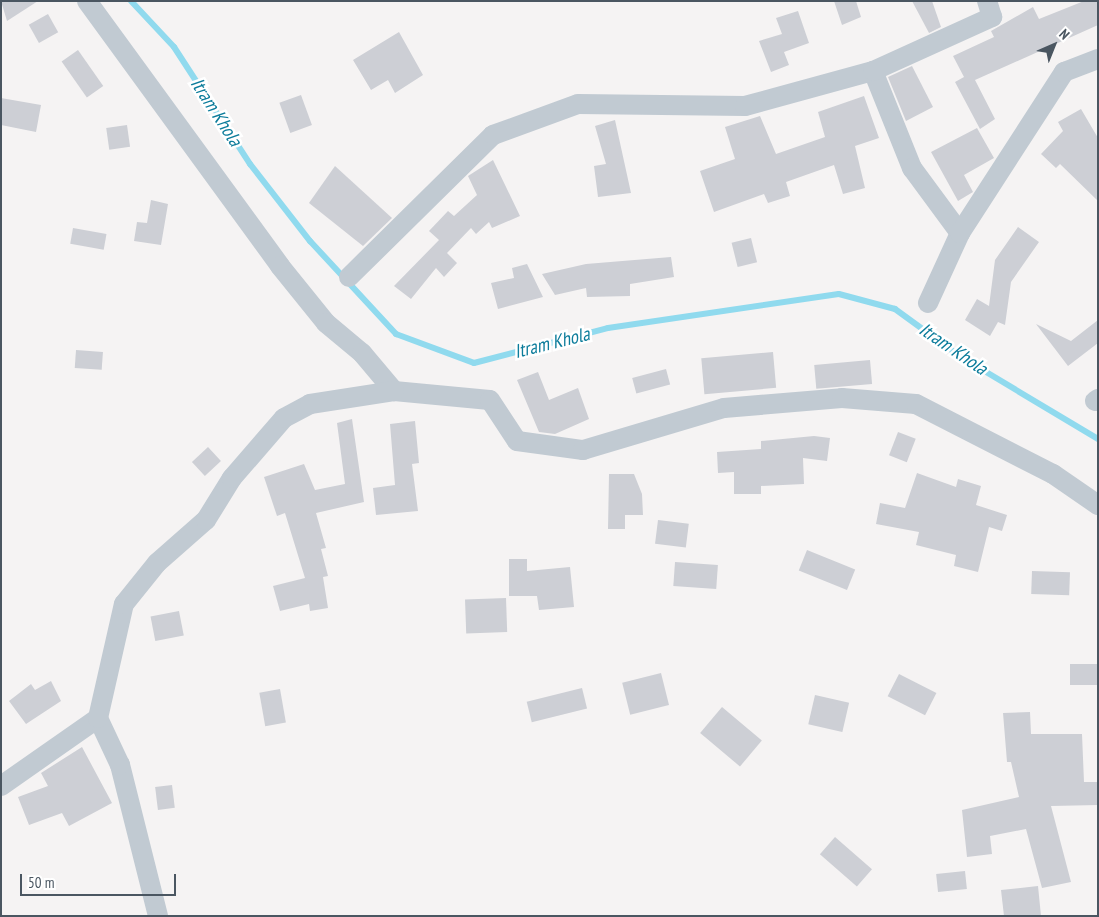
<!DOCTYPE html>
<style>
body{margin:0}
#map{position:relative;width:1099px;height:917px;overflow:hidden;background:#f5f3f3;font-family:"PT Sans Narrow",sans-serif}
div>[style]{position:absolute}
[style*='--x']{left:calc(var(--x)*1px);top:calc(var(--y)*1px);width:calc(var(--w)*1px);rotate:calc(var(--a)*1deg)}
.stream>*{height:6px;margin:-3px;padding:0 3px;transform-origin:3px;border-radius:3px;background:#90daee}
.building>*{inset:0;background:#cdcfd5;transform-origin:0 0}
.minor>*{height:20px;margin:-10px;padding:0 10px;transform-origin:10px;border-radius:10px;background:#c1cad2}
span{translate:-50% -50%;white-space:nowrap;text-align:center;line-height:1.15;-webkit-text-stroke:5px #fff;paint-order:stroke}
.water-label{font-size:19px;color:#0c7c9b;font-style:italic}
.frame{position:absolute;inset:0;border:2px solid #4a5661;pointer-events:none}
.north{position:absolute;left:1029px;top:20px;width:50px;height:50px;-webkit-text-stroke:4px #fff;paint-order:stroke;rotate:44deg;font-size:14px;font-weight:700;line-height:20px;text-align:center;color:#4a5661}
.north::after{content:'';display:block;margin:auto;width:18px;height:22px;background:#4a5661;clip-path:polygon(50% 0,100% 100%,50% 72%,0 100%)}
.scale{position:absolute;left:20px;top:874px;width:156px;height:22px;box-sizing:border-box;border:2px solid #4a5661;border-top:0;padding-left:6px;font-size:15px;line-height:18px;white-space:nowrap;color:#4a5661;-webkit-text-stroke:4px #fff;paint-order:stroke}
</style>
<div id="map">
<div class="stream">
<div style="--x:131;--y:1;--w:63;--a:46.9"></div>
<div style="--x:174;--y:47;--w:140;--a:57"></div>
<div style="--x:250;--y:164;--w:98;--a:52.1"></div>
<div style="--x:310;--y:241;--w:127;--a:47.2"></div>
<div style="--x:396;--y:334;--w:83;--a:20.4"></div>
<div style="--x:474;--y:363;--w:138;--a:-14.6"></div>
<div style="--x:608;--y:328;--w:233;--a:-8.4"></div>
<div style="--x:839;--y:294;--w:58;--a:15"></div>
<div style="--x:895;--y:309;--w:82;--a:36"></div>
<div style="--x:961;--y:357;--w:160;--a:30.9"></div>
</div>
<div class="building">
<div style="clip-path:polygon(1px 1px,38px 1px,7px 21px)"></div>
<div style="clip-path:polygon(834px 1px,856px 1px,861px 17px,842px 25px)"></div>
<div style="clip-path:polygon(912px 1px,932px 1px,941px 27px,929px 33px)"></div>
<div style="clip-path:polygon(1084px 1px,1098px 1px,1098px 25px,975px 80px,995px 119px,980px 129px,955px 82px,964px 77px,953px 56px,994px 37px,991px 31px,1033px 7px,1039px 19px)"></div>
<div style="clip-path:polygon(798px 11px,809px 43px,784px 52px,789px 65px,771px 72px,759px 41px,782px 34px,776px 18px)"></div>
<div style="left:48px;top:14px;width:21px;height:22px;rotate:61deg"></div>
<div style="clip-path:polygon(399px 32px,423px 75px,395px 93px,388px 80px,371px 90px,353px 60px)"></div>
<div style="left:78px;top:50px;width:44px;height:20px;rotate:55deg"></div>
<div style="clip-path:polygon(912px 66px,933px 107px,906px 121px,888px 77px)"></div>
<div style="left:301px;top:95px;width:32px;height:23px;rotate:70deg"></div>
<div style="clip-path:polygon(864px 96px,879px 138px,855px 146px,865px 188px,843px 194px,834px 165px,786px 182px,790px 196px,768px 203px,764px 194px,714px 212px,700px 171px,735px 159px,725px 127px,760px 116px,776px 154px,825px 137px,818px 112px)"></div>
<div style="clip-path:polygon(1px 98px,41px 105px,36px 132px,1px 125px)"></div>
<div style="clip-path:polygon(1081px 109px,1098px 138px,1098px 201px,1060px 164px,1056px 168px,1041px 154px,1063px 131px,1058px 122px)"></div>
<div style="clip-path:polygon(615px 120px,631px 193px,598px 197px,594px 166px,606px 164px,595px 126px)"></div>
<div style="left:127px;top:125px;width:22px;height:21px;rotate:82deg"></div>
<div style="clip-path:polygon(977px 128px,994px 158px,964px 175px,973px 192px,958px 201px,931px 152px)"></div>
<div style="clip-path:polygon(493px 160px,520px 216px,492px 228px,489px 222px,476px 234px,471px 228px,447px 253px,457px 263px,444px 277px,436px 268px,411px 299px,394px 286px,439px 240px,429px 231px,448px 211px,454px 216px,477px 195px,468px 176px)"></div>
<div style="clip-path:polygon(335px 166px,392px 218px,363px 246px,309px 203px)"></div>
<div style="clip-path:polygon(151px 200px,168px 204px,161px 245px,134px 241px,137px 222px,147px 223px)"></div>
<div style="clip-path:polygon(1018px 227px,1039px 242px,1011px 282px,1005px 325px,998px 322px,990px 336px,965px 320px,977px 299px,989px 306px,995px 260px)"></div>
<div style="left:73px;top:228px;width:34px;height:16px;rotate:10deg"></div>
<div style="left:751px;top:238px;width:25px;height:20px;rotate:76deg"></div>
<div style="clip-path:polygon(671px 257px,674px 277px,630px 284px,630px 296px,587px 297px,586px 288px,555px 295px,542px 274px,586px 264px)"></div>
<div style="clip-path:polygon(527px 264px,543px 297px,498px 309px,491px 283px,514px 278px,512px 268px)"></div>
<div style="clip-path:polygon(1098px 320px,1098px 343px,1068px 366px,1036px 324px,1071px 341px)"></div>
<div style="left:76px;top:350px;width:27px;height:18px;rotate:4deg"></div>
<div style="left:773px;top:352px;width:36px;height:72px;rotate:85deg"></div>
<div style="left:870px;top:360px;width:24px;height:56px;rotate:85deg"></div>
<div style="left:666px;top:369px;width:16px;height:35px;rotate:75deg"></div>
<div style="clip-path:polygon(538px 372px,549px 400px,578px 388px,589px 419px,555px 434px,539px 432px,517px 380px)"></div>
<div style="clip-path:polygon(352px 419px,364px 502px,316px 513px,326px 548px,321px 549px,328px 576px,323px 577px,328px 608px,310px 611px,309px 604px,280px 611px,273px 586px,305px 578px,285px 513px,277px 516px,264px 477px,304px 464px,315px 490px,345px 484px,337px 423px)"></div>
<div style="clip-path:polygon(415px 421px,419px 463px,412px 464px,418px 511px,376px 515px,373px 488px,395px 485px,390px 424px)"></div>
<div style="left:898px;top:432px;width:19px;height:25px;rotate:21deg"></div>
<div style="clip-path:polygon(814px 436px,830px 438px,827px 461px,803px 458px,804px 484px,761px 486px,761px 494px,734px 494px,734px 472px,718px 473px,717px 452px,761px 449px,761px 441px)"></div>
<div style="left:208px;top:447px;width:19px;height:22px;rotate:47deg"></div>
<div style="clip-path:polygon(917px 473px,956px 487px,958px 479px,981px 486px,976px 505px,1007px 515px,1002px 531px,989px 527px,978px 572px,954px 566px,956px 555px,916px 545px,919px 532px,876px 524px,880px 503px,905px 508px)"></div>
<div style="clip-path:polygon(609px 474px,634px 474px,642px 494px,643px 515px,625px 515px,625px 529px,608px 529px)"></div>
<div style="left:658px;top:520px;width:31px;height:24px;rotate:7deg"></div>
<div style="left:807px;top:550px;width:52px;height:22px;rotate:22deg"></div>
<div style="clip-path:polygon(509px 559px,527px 559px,527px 571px,570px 567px,574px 607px,539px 610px,537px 596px,509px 596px)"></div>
<div style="left:675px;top:562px;width:43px;height:24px;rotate:4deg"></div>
<div style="left:1032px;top:571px;width:38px;height:23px;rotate:2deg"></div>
<div style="left:506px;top:598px;width:34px;height:41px;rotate:88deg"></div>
<div style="left:179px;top:611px;width:25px;height:29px;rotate:79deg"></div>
<div style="left:1098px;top:664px;width:21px;height:28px;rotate:90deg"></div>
<div style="left:661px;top:673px;width:33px;height:40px;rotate:76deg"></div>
<div style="left:899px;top:674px;width:42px;height:25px;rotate:27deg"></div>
<div style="clip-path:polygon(51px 681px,61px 701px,26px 724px,9px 701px,31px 684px,35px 690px)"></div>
<div style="left:582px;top:688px;width:21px;height:57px;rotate:76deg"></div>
<div style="left:280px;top:689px;width:34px;height:21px;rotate:80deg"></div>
<div style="left:815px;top:695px;width:35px;height:30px;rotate:13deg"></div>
<div style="left:722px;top:707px;width:52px;height:34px;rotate:40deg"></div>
<div style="clip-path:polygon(1030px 712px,1031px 734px,1082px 734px,1084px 782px,1098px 782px,1098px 805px,1051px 806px,1071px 882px,1042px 888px,1026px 829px,990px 836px,992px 854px,967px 857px,962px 810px,1019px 797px,1011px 762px,1007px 762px,1003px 713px)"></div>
<div style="clip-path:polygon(82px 747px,112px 803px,69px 826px,62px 813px,29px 825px,18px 797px,48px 786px,41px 773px)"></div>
<div style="left:172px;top:785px;width:23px;height:17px;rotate:83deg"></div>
<div style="left:835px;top:837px;width:49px;height:23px;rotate:41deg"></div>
<div style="left:965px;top:871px;width:18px;height:29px;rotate:84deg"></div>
<div style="clip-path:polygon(1038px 886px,1041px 916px,1004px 916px,1001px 890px)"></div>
</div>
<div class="minor">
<div style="--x:87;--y:1;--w:328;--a:53.9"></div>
<div style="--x:280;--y:266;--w:73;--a:51.1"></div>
<div style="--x:326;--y:323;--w:47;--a:39.8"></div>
<div style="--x:362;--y:353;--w:50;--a:49.9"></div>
<div style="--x:394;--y:391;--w:96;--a:5.4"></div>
<div style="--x:490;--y:400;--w:49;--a:56.6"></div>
<div style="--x:517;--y:441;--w:67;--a:7.8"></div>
<div style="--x:583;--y:450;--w:147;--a:-16.6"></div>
<div style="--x:724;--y:408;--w:118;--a:-4.8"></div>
<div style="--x:842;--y:398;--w:74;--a:4.6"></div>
<div style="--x:916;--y:404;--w:154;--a:27.1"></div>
<div style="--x:1053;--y:474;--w:55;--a:34.6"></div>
<div style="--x:873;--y:71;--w:105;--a:68.1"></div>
<div style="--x:912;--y:168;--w:81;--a:53.6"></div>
<div style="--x:349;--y:277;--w:202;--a:-44.6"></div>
<div style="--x:493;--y:135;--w:90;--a:-20"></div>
<div style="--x:578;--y:104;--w:167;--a:0.7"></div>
<div style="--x:745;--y:106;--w:133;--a:-15.3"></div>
<div style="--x:873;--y:71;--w:131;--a:-24.4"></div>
<div style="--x:992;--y:17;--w:17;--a:-107"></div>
<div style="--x:928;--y:303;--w:77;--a:-65.4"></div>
<div style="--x:960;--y:233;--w:192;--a:-57.1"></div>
<div style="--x:1064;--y:72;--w:36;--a:-21"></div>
<div style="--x:1095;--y:401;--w:4;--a:-34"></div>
<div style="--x:1;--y:786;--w:118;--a:-35"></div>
<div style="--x:158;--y:916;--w:156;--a:-104.1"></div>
<div style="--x:120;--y:765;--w:52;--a:-115.1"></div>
<div style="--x:98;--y:718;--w:117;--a:-77.2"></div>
<div style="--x:124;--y:604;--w:53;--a:-51.2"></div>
<div style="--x:157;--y:563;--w:65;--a:-41.3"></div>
<div style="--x:206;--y:520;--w:49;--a:-58.2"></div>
<div style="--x:232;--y:478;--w:79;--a:-49.1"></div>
<div style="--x:284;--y:418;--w:30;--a:-28"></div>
<div style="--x:310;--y:404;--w:85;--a:-8.8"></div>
</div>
<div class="water-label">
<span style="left:216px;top:112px;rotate:57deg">Itram Khola</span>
<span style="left:552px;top:343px;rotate:-14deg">Itram Khola</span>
<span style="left:953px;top:349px;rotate:34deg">Itram Khola</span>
</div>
<div class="frame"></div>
<div class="north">N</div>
<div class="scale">50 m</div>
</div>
